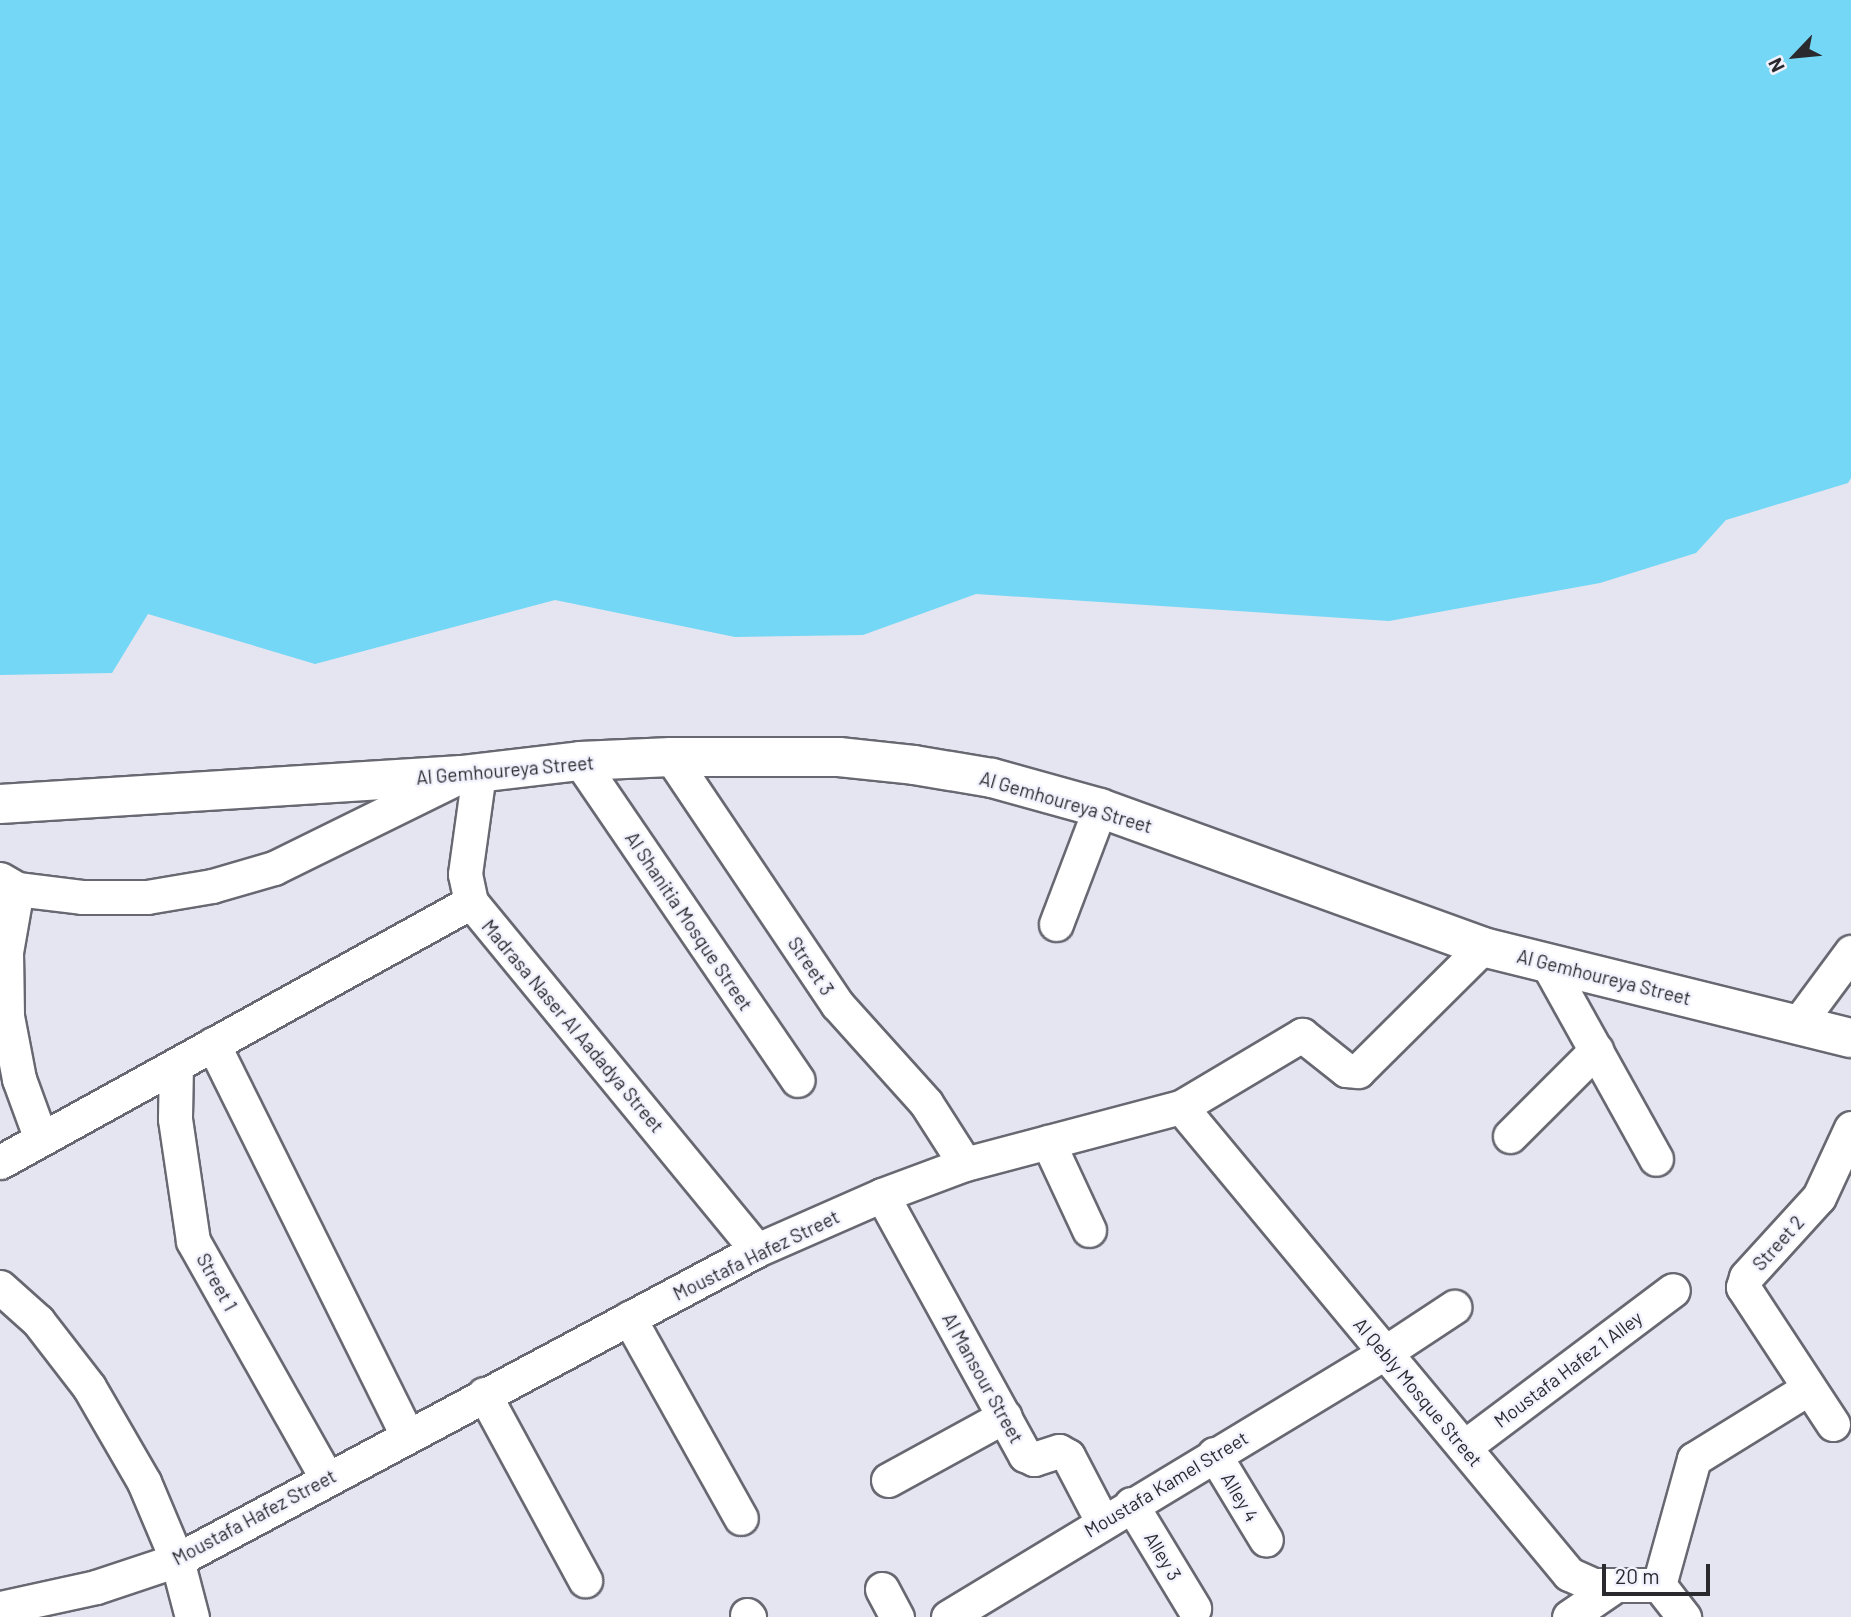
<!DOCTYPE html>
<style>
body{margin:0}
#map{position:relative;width:1851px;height:1617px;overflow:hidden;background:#e4e5f0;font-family:Barlow,sans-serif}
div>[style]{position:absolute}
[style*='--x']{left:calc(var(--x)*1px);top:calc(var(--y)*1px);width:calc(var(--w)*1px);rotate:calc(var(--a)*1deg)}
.water>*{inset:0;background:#74d7f5}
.roads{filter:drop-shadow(2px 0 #676871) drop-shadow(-2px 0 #676871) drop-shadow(0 2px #676871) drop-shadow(0 -2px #676871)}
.minor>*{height:33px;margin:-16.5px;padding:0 16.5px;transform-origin:16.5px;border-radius:16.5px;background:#fff}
.tertiary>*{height:38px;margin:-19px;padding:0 19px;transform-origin:19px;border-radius:19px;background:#fff}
span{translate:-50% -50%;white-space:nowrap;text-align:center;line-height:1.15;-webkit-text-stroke:5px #f1f2fd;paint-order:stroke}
.street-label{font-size:19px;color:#2a2a2e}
.north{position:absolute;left:1760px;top:21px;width:70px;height:70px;-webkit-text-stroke:5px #f1f2fd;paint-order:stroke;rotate:244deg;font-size:19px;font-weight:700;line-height:28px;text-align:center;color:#2a2a2e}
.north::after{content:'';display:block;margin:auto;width:24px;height:32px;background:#2a2a2e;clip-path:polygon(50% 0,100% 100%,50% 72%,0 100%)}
.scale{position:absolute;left:1602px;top:1564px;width:108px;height:32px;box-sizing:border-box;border:4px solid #2a2a2e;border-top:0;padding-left:9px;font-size:21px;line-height:24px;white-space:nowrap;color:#2a2a2e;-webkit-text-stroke:5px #f1f2fd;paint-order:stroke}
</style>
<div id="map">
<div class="water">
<div style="clip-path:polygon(0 0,1851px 0,1851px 478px,1848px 483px,1726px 520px,1696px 553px,1600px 583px,1389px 621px,976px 594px,863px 635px,735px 637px,555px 600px,315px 664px,148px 614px,112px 673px,0 675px)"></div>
</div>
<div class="roads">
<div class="minor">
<div style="--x:671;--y:757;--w:298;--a:56.1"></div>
<div style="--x:837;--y:1004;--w:133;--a:48"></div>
<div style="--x:926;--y:1103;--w:72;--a:57.4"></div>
<div style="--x:580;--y:761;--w:386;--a:55.7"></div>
<div style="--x:479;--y:773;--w:102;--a:97.9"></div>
<div style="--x:465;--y:874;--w:29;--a:78"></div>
<div style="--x:471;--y:902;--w:450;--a:50.6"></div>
<div style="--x:0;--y:879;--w:20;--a:30"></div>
<div style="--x:17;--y:889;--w:65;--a:7"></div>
<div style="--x:82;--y:897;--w:65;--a:0"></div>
<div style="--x:147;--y:897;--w:66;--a:-9.6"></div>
<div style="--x:212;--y:886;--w:65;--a:-16.2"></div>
<div style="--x:274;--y:868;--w:206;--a:-26.2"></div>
<div style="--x:17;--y:889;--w:64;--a:99.9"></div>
<div style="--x:6;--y:952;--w:64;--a:89.1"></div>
<div style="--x:7;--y:1016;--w:64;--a:79.2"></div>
<div style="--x:19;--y:1079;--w:64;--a:69.9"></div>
<div style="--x:1056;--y:924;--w:124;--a:-69.2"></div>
<div style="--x:1547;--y:963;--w:224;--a:60.9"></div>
<div style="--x:1797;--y:1025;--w:91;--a:-53.5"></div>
<div style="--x:213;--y:1044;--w:436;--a:63.6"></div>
<div style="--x:176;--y:1065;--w:54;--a:91.1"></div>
<div style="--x:175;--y:1119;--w:123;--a:81.6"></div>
<div style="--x:193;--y:1241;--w:273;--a:60.6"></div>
<div style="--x:1181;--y:1107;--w:607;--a:50.28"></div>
<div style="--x:1569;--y:1574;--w:27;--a:24"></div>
<div style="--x:1594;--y:1585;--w:65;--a:0"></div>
<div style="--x:1659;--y:1585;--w:41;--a:52"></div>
<div style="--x:1510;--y:1136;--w:122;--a:-45"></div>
<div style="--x:1048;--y:1142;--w:97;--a:65"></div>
<div style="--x:0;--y:1162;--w:538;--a:-28.9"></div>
<div style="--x:882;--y:1195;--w:297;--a:61.2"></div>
<div style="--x:1025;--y:1455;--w:10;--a:24"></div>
<div style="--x:1034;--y:1459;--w:26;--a:-18"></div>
<div style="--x:1059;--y:1451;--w:10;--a:29"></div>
<div style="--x:1068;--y:1456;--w:73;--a:62.4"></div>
<div style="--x:0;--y:1287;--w:51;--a:41.8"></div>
<div style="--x:38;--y:1321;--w:83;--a:52.3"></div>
<div style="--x:89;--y:1387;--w:110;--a:59.9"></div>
<div style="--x:144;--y:1482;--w:85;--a:67.1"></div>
<div style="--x:177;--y:1560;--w:59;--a:75.3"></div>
<div style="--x:629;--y:1318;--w:229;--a:60.8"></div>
<div style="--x:484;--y:1394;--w:212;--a:61.5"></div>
<div style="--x:1833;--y:1424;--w:164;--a:-123.3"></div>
<div style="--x:1743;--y:1287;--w:10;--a:-73"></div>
<div style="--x:1746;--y:1277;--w:108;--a:-47.6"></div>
<div style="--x:1819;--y:1197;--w:76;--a:-65.1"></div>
<div style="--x:1464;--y:1447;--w:261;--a:-36.9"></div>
<div style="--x:1214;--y:1454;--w:100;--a:58.8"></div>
<div style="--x:888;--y:1480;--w:133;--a:-28.7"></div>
<div style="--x:1131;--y:1504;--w:122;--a:58.8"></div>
<div style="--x:1659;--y:1585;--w:131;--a:-74.5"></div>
<div style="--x:1694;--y:1459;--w:135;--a:-31.7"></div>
<div style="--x:882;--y:1589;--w:32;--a:62"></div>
<div style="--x:0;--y:1608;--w:98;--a:-12.3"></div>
<div style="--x:96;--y:1587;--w:85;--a:-18.4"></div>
<div style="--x:177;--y:1560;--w:658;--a:-28.12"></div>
<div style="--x:757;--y:1250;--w:137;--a:-23.7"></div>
<div style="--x:882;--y:1195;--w:89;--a:-20.5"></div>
<div style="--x:965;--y:1164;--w:223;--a:-14.8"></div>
<div style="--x:1181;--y:1107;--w:141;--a:-30.8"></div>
<div style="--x:1302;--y:1035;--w:56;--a:38.5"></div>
<div style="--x:1346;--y:1070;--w:12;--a:5"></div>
<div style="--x:1358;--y:1071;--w:176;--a:-44.8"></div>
<div style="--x:747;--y:1615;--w:3;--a:45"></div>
<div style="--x:948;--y:1617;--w:512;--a:-31.17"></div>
<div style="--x:1386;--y:1352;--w:82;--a:-33.5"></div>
<div style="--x:1569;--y:1617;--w:53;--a:-34.3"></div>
</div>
<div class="tertiary">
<div style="--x:0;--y:804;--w:462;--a:-3.6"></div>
<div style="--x:461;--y:775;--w:120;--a:-6.7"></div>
<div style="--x:580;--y:761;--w:91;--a:-2.5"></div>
<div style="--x:671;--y:757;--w:168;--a:0"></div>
<div style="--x:839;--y:757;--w:75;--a:6.1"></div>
<div style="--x:914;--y:765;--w:79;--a:9.5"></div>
<div style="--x:992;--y:778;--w:112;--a:15.5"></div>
<div style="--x:1100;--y:808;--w:407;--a:19.9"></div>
<div style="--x:1483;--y:947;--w:379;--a:13.9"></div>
</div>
</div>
<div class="street-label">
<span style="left:505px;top:770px;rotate:-5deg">Al Gemhoureya Street</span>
<span style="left:1066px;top:802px;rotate:16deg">Al Gemhoureya Street</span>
<span style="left:689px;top:921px;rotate:56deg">Al Shanitia Mosque Street</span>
<span style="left:811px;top:966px;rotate:56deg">Street 3</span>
<span style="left:1604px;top:977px;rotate:14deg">Al Gemhoureya Street</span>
<span style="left:573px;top:1026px;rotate:50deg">Madrasa Naser Al Aadadya Street</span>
<span style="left:1778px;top:1243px;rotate:-48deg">Street 2</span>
<span style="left:756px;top:1255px;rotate:-26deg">Moustafa Hafez Street</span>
<span style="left:217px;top:1282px;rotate:61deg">Street 1</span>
<span style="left:1568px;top:1369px;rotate:-37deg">Moustafa Hafez 1 Alley</span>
<span style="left:983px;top:1378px;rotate:61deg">Al Mansour Street</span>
<span style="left:1418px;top:1392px;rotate:50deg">Al Qebly Mosque Street</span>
<span style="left:1166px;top:1484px;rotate:-31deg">Moustafa Kamel Street</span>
<span style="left:1240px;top:1497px;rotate:59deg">Alley 4</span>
<span style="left:254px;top:1517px;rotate:-28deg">Moustafa Hafez Street</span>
<span style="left:1163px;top:1556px;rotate:59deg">Alley 3</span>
</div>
<div class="north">N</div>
<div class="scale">20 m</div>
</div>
